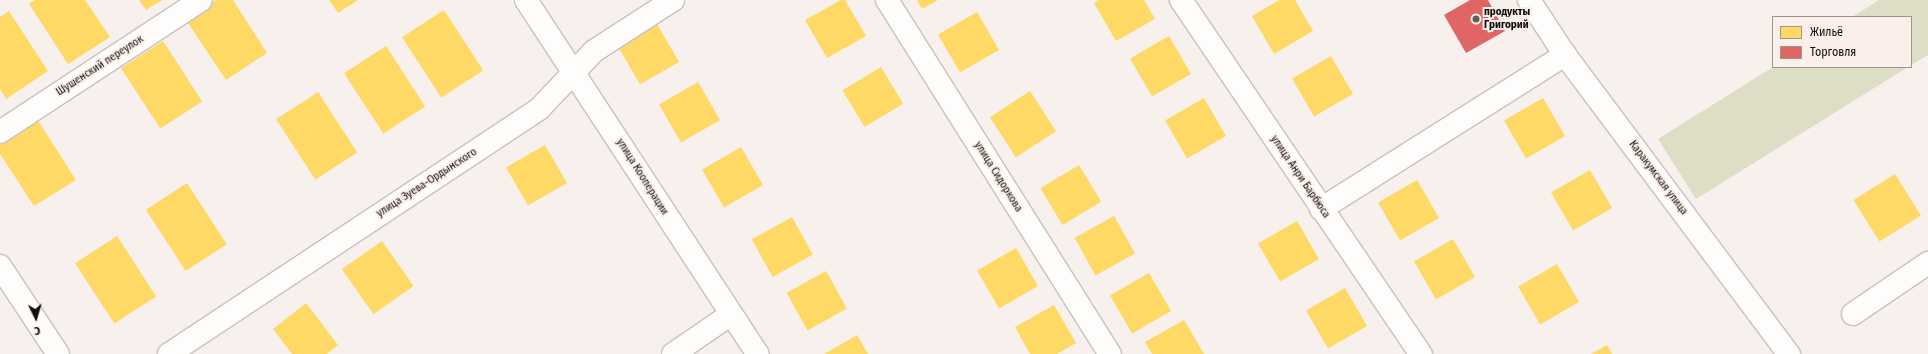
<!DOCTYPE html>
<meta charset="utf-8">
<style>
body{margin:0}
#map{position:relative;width:1928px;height:354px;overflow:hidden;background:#f7f0ed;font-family:"Fira Sans Condensed",sans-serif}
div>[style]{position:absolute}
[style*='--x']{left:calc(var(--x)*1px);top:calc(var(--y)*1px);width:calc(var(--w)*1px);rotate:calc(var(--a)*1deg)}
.green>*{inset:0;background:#dedec6}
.homes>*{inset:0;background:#ffd966;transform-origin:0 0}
.shops>*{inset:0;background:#e06666}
.roads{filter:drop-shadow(1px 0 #c7c2bf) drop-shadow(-1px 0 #c7c2bf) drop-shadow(0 1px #c7c2bf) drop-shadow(0 -1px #c7c2bf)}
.minor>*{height:22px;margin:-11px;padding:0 11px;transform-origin:11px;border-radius:11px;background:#fefdfc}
.dots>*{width:11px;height:11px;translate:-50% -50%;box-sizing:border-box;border:2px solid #fbefe9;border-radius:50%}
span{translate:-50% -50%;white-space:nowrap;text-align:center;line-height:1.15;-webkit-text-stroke:4px #fbefe9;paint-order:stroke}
.poi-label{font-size:11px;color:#110d0b;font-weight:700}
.left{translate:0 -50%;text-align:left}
.street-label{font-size:11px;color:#110d0b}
.legend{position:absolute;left:1772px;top:16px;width:140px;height:52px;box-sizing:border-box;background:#fbefe9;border:1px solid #9d9590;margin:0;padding:5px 7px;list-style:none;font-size:12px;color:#110d0b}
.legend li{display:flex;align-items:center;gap:8px;height:20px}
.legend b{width:20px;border:1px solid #9d9590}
.north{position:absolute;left:16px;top:298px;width:40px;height:40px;-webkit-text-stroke:3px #fbefe9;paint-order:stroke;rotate:175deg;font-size:11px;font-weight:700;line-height:16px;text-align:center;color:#110d0b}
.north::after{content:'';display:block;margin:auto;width:14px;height:18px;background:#110d0b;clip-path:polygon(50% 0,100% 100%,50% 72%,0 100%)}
</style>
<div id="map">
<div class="green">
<div style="clip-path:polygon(1879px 0,1928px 0,1928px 55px,1911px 65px,1911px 17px,1852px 17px)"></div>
<div style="clip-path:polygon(1773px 67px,1908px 67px,1696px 199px,1658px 139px)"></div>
</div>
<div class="homes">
<div style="clip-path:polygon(35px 0,85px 0,110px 37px,68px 64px,29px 4px)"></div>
<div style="clip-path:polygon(139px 0,162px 0,146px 10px)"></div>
<div style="clip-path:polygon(216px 0,233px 0,267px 53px,226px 80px,186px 20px)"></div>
<div style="clip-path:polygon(329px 0,358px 0,338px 13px)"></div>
<div style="clip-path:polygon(841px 0,845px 0,866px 36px,827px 58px,805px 20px)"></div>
<div style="clip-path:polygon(917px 0,938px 0,922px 9px)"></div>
<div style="clip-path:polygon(1099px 0,1144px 0,1155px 19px,1116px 41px,1094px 3px)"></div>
<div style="clip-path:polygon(1279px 0,1295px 0,1313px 31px,1274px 54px,1252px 16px)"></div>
<div style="left:444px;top:10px;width:72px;height:50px;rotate:57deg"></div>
<div style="clip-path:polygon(9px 11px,48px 71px,6px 99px,0 89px,0 17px)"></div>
<div style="left:977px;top:12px;width:44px;height:45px;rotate:60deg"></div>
<div style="left:657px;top:24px;width:44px;height:45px;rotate:60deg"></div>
<div style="left:1169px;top:36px;width:44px;height:45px;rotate:60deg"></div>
<div style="left:163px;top:41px;width:72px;height:50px;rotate:57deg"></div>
<div style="left:386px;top:46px;width:72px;height:50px;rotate:57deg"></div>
<div style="left:1331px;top:56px;width:44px;height:45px;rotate:60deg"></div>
<div style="left:881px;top:67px;width:43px;height:45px;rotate:59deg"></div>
<div style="left:698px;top:82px;width:44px;height:45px;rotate:60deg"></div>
<div style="left:1030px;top:91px;width:48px;height:48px;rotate:57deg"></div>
<div style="left:318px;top:92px;width:72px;height:50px;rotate:57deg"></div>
<div style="left:1204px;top:98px;width:44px;height:45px;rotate:60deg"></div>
<div style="left:1543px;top:98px;width:44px;height:45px;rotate:60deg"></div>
<div style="clip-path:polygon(37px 119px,76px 180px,34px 206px,0 154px,0 143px)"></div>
<div style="left:545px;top:145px;width:44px;height:45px;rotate:60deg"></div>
<div style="left:741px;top:147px;width:44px;height:45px;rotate:60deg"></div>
<div style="left:1079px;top:165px;width:43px;height:45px;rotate:59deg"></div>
<div style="left:1590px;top:170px;width:44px;height:45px;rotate:60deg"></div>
<div style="left:1895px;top:174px;width:49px;height:49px;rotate:58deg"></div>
<div style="left:1417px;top:180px;width:44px;height:45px;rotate:60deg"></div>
<div style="left:187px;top:183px;width:73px;height:49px;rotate:57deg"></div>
<div style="left:1114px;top:216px;width:43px;height:45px;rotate:61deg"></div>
<div style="left:792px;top:217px;width:43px;height:46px;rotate:61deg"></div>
<div style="left:1297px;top:221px;width:44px;height:45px;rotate:60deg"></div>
<div style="left:117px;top:236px;width:72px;height:50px;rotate:57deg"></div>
<div style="left:1453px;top:239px;width:44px;height:45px;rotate:60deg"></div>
<div style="left:382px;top:241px;width:55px;height:49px;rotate:55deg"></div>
<div style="left:1016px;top:248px;width:44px;height:45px;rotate:60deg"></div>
<div style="left:1557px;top:264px;width:44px;height:45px;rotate:60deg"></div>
<div style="left:826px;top:271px;width:43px;height:45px;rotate:61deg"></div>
<div style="left:1149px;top:273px;width:44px;height:45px;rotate:60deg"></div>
<div style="left:1345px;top:288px;width:44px;height:45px;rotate:60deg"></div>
<div style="clip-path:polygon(306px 303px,338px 345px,327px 354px,292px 354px,273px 329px)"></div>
<div style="clip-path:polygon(1054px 305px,1076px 343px,1057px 354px,1030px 354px,1015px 327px)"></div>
<div style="clip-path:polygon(1184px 320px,1204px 354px,1152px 354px,1145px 342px)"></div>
<div style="clip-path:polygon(857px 335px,868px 354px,824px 354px)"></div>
<div style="clip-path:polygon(1607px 345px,1612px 354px,1591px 354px)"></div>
</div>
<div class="shops">
<div style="clip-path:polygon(1470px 0,1488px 0,1505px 31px,1466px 53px,1444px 15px)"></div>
</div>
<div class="roads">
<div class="minor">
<div style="--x:526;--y:0;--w:423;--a:56.8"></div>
<div style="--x:887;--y:0;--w:418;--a:57.8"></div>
<div style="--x:1181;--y:0;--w:428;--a:55.9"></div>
<div style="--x:1529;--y:0;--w:66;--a:56.8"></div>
<div style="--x:1565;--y:55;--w:374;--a:53.2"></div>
<div style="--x:0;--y:132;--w:240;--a:-33.3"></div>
<div style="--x:1321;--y:209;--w:289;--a:-32.3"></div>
<div style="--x:0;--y:266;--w:105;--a:56.6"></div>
<div style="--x:1853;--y:314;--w:91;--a:-34.2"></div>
<div style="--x:169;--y:354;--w:444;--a:-33.5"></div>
<div style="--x:539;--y:109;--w:80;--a:-46.5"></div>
<div style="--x:594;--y:51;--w:94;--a:-32.8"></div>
<div style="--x:673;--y:354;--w:69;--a:-34.4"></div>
</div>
</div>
<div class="dots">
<div style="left:1476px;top:19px;background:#625c5a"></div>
</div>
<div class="poi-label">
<span class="left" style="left:1484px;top:19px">продукты<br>Григорий</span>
</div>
<div class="street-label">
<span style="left:100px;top:66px;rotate:-33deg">Шушенский переулок</span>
<span style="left:642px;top:177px;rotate:58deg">улица Кооперации</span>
<span style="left:998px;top:177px;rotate:58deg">улица Сидоркова</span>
<span style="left:1300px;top:177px;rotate:56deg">улица Анри Барбюса</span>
<span style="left:1658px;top:178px;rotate:53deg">Каракумская улица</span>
<span style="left:427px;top:183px;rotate:-33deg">улица Зуева-Ордынского</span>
</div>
<ul class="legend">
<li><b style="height:11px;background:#ffd966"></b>Жильё</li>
<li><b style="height:11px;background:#e06666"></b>Торговля</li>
</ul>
<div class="north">С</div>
</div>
